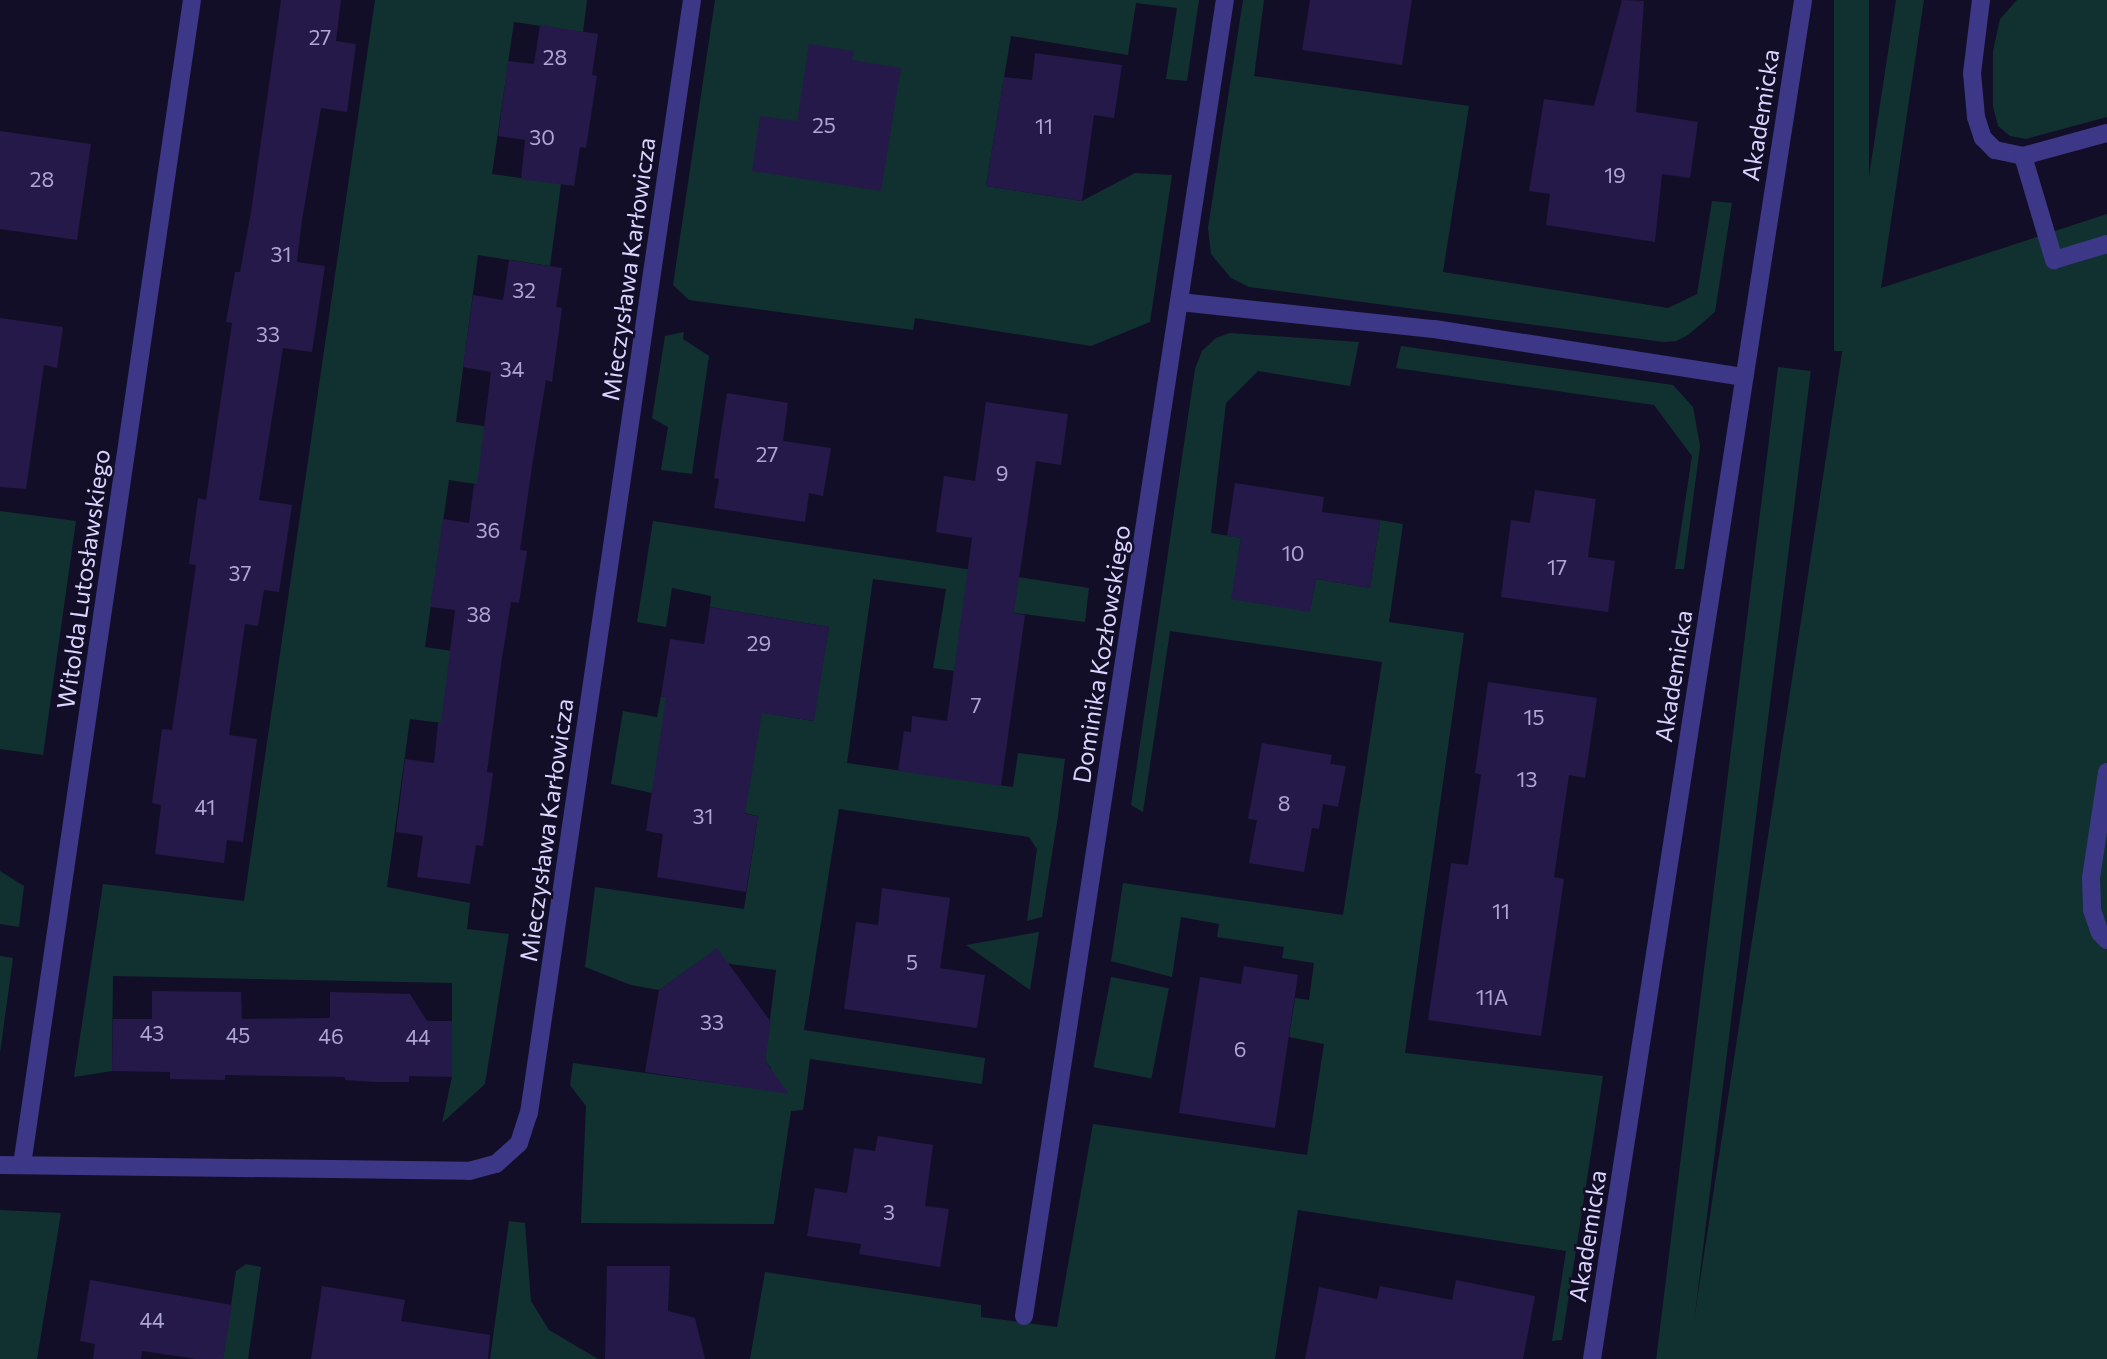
<!DOCTYPE html>
<meta charset="utf-8">
<style>
body{margin:0}
#map{position:relative;width:2107px;height:1359px;overflow:hidden;background:#130e27;font-family:Commissioner,sans-serif}
div>[style]{position:absolute}
[style*='--x']{left:calc(var(--x)*1px);top:calc(var(--y)*1px);width:calc(var(--w)*1px);rotate:calc(var(--a)*1deg)}
.green>*{inset:0;background:#113131;transform-origin:0 0}
.building>*{inset:0;background:#251949}
.lane>*{height:18px;margin:-9px;padding:0 9px;transform-origin:9px;border-radius:9px;background:#3d3788}
.street>*{height:18px;margin:-9px;padding:0 9px;transform-origin:9px;border-radius:9px;background:#3d3788}
span{translate:-50% -50%;white-space:nowrap;text-align:center;line-height:1.15;-webkit-text-stroke:5px #130e27;paint-order:stroke}
.number-label{font-size:21px;color:#ada5d2}
.number-label span{-webkit-text-stroke-width:0}
.street-label{font-size:24px;color:#dad4ff}
</style>
<div id="map">
<div class="green">
<div style="clip-path:polygon(375px 0,587px 0,583px 32px,514px 22px,492px 174px,561px 184px,550px 266px,478px 255px,456px 422px,516px 431px,508px 489px,449px 480px,425px 647px,486px 656px,476px 727px,410px 719px,387px 887px,470px 903px,467px 929px,509px 934px,485px 1084px,442px 1123px,452px 1077px,452px 983px,113px 976px,112px 1071px,74px 1077px,103px 884px,244px 901px)"></div>
<div style="clip-path:polygon(715px 0,1199px 0,1187px 81px,1166px 79px,1177px 8px,1136px 3px,1128px 55px,1011px 36px,986px 186px,1082px 201px,1135px 173px,1172px 175px,1150px 322px,1091px 346px,915px 318px,913px 330px,689px 300px,673px 285px)"></div>
<div style="clip-path:polygon(1243px 0,1264px 0,1254px 76px,1469px 106px,1443px 272px,1668px 308px,1697px 294px,1712px 201px,1732px 203px,1715px 312px,1688px 335px,1676px 341px,1664px 342px,1249px 287px,1231px 278px,1211px 254px,1208px 228px)"></div>
<div style="left:1834px;top:0;width:35px;height:351px"></div>
<div style="clip-path:polygon(1896px 0,1924px 0,1881px 288px,2107px 214px,2107px 1359px,1688px 1359px)"></div>
<div style="clip-path:polygon(2017px 0,2107px 0,2107px 117px,2026px 139px,2010px 136px,1998px 126px,1993px 106px,1993px 51px,2000px 19px)"></div>
<div style="clip-path:polygon(684px 332px,683px 339px,709px 356px,692px 474px,661px 470px,668px 427px,652px 418px,665px 336px)"></div>
<div style="clip-path:polygon(1230px 333px,1359px 342px,1350px 386px,1258px 371px,1226px 403px,1211px 533px,1241px 538px,1232px 599px,1310px 611px,1316px 579px,1370px 588px,1380px 520px,1403px 524px,1389px 622px,1464px 633px,1405px 1053px,1603px 1076px,1562px 1340px,1552px 1341px,1566px 1251px,1298px 1210px,1275px 1359px,750px 1359px,765px 1272px,981px 1305px,981px 1317px,1057px 1327px,1093px 1124px,1307px 1155px,1324px 1044px,1289px 1037px,1295px 998px,1309px 1000px,1314px 963px,1282px 958px,1284px 947px,1217px 937px,1219px 924px,1181px 917px,1172px 977px,1111px 961px,1123px 883px,1343px 915px,1382px 662px,1170px 631px,1143px 812px,1131px 805px,1195px 369px,1202px 351px,1216px 338px)"></div>
<div style="clip-path:polygon(1401px 346px,1673px 385px,1693px 407px,1700px 446px,1684px 569px,1675px 569px,1692px 456px,1654px 405px,1396px 368px)"></div>
<div style="left:1778px;top:367px;width:33px;height:1004px;rotate:7deg"></div>
<div style="clip-path:polygon(0 511px,76px 521px,43px 755px,0 749px)"></div>
<div style="clip-path:polygon(653px 521px,1089px 588px,1085px 622px,963px 606px,962px 672px,933px 668px,946px 589px,873px 579px,847px 763px,1013px 787px,1018px 753px,1065px 759px,1058px 816px,1042px 917px,1027px 921px,1037px 849px,1029px 837px,839px 809px,804px 1030px,985px 1058px,982px 1084px,810px 1059px,803px 1110px,791px 1111px,774px 1224px,581px 1223px,586px 1106px,570px 1085px,573px 1063px,760px 1089px,769px 1084px,771px 1068px,765px 1061px,776px 970px,701px 960px,659px 990px,631px 985px,585px 967px,595px 887px,744px 909px,758px 816px,611px 784px,623px 711px,657px 717px,661px 696px,813px 721px,829px 627px,710px 607px,711px 596px,672px 588px,666px 627px,637px 622px)"></div>
<div style="clip-path:polygon(0 871px,24px 886px,19px 927px,0 924px)"></div>
<div style="clip-path:polygon(1039px 932px,1030px 990px,966px 945px)"></div>
<div style="clip-path:polygon(0 956px,13px 958px,0 1053px)"></div>
<div style="left:1111px;top:977px;width:59px;height:92px;rotate:11deg"></div>
<div style="clip-path:polygon(0 1210px,61px 1213px,37px 1359px,0 1359px)"></div>
<div style="clip-path:polygon(509px 1221px,525px 1223px,531px 1301px,539px 1314px,549px 1330px,598px 1359px,490px 1359px)"></div>
<div style="clip-path:polygon(246px 1264px,261px 1267px,248px 1359px,223px 1359px,236px 1271px)"></div>
</div>
<div class="building">
<div style="clip-path:polygon(281px 0,341px 0,336px 41px,356px 44px,347px 112px,321px 108px,302px 220px,297px 262px,325px 266px,312px 352px,283px 348px,259px 500px,292px 505px,279px 592px,264px 590px,258px 626px,245px 624px,229px 735px,257px 739px,243px 842px,227px 840px,224px 863px,155px 854px,161px 805px,152px 803px,162px 729px,172px 730px,196px 565px,189px 564px,198px 498px,206px 500px,232px 323px,226px 322px,235px 272px,240px 272px,251px 212px)"></div>
<div style="clip-path:polygon(1310px 0,1412px 0,1402px 65px,1302px 50px)"></div>
<div style="clip-path:polygon(1622px 0,1644px 1px,1636px 112px,1698px 122px,1690px 178px,1662px 174px,1655px 242px,1546px 225px,1550px 194px,1529px 191px,1544px 99px,1594px 106px)"></div>
<div style="clip-path:polygon(540px 25px,598px 34px,592px 75px,597px 76px,586px 148px,580px 147px,574px 186px,521px 179px,525px 140px,498px 136px,508px 61px,534px 64px)"></div>
<div style="clip-path:polygon(809px 44px,854px 51px,852px 60px,901px 68px,881px 191px,752px 171px,760px 116px,797px 121px)"></div>
<div style="clip-path:polygon(1035px 53px,1122px 65px,1114px 118px,1094px 115px,1082px 201px,986px 186px,1004px 77px,1032px 80px)"></div>
<div style="clip-path:polygon(0 131px,91px 144px,77px 240px,0 229px)"></div>
<div style="clip-path:polygon(509px 260px,562px 268px,556px 307px,562px 308px,552px 382px,546px 380px,533px 460px,520px 550px,527px 551px,519px 603px,511px 602px,502px 658px,487px 772px,493px 773px,483px 846px,476px 845px,470px 884px,417px 877px,423px 836px,396px 832px,405px 759px,434px 763px,438px 723px,441px 723px,455px 610px,430px 607px,443px 519px,469px 523px,474px 484px,477px 485px,491px 372px,463px 367px,473px 295px,503px 300px)"></div>
<div style="clip-path:polygon(0 318px,63px 327px,57px 368px,44px 365px,26px 489px,0 487px)"></div>
<div style="clip-path:polygon(727px 393px,788px 403px,783px 441px,831px 448px,823px 496px,809px 493px,805px 522px,714px 508px,719px 479px,714px 478px)"></div>
<div style="clip-path:polygon(986px 402px,1068px 414px,1061px 465px,1036px 461px,1014px 613px,1025px 615px,1001px 786px,898px 771px,904px 731px,911px 732px,912px 716px,947px 721px,972px 538px,936px 532px,944px 476px,975px 481px)"></div>
<div style="clip-path:polygon(1235px 483px,1324px 497px,1322px 512px,1380px 520px,1370px 588px,1316px 579px,1310px 612px,1231px 599px,1241px 538px,1227px 536px)"></div>
<div style="clip-path:polygon(1535px 490px,1596px 499px,1588px 557px,1615px 561px,1608px 612px,1501px 597px,1511px 520px,1530px 523px)"></div>
<div style="clip-path:polygon(710px 607px,829px 627px,814px 721px,762px 713px,745px 814px,758px 816px,746px 892px,657px 877px,663px 834px,646px 831px,666px 697px,661px 696px,670px 639px,704px 644px)"></div>
<div style="clip-path:polygon(1488px 682px,1597px 698px,1585px 778px,1569px 775px,1554px 877px,1564px 879px,1541px 1036px,1428px 1020px,1451px 863px,1468px 865px,1481px 775px,1475px 773px)"></div>
<div style="clip-path:polygon(1262px 743px,1332px 755px,1330px 764px,1346px 766px,1338px 807px,1323px 804px,1319px 829px,1312px 828px,1304px 872px,1249px 863px,1257px 820px,1248px 819px)"></div>
<div style="clip-path:polygon(882px 888px,950px 898px,940px 968px,985px 975px,977px 1028px,844px 1009px,856px 922px,878px 925px)"></div>
<div style="clip-path:polygon(717px 948px,771px 1022px,765px 1061px,789px 1094px,645px 1072px,659px 990px)"></div>
<div style="clip-path:polygon(1244px 966px,1298px 975px,1275px 1128px,1179px 1113px,1200px 977px,1241px 984px)"></div>
<div style="clip-path:polygon(152px 991px,241px 992px,242px 1019px,330px 1018px,330px 992px,410px 994px,427px 1021px,452px 1021px,452px 1077px,409px 1076px,409px 1082px,374px 1082px,345px 1080px,345px 1077px,225px 1075px,225px 1080px,170px 1079px,170px 1072px,112px 1071px,113px 1019px,152px 1019px)"></div>
<div style="clip-path:polygon(878px 1136px,933px 1145px,925px 1206px,949px 1209px,940px 1267px,859px 1254px,861px 1244px,807px 1236px,815px 1188px,847px 1193px,854px 1148px,875px 1151px)"></div>
<div style="clip-path:polygon(607px 1266px,670px 1266px,668px 1311px,695px 1318px,705px 1359px,605px 1359px)"></div>
<div style="clip-path:polygon(90px 1280px,232px 1305px,223px 1359px,197px 1359px,142px 1351px,141px 1359px,93px 1359px,95px 1344px,80px 1341px)"></div>
<div style="clip-path:polygon(1456px 1280px,1535px 1296px,1523px 1359px,1305px 1359px,1319px 1287px,1377px 1299px,1380px 1286px,1452px 1300px)"></div>
<div style="clip-path:polygon(322px 1286px,405px 1300px,401px 1321px,490px 1335px,488px 1359px,311px 1359px)"></div>
</div>
<div class="lane">
<div style="--x:1981;--y:0;--w:74;--a:97"></div>
<div style="--x:1972;--y:73;--w:44;--a:84.8"></div>
<div style="--x:1976;--y:117;--w:22;--a:72"></div>
<div style="--x:1983;--y:138;--w:17;--a:45"></div>
<div style="--x:1995;--y:150;--w:29;--a:12"></div>
<div style="--x:2023;--y:156;--w:87;--a:-15.3"></div>
<div style="--x:2023;--y:156;--w:109;--a:73.4"></div>
<div style="--x:2054;--y:260;--w:55;--a:-16.8"></div>
<div style="--x:2107;--y:772;--w:107;--a:98.6"></div>
<div style="--x:2091;--y:878;--w:32;--a:88"></div>
<div style="--x:2092;--y:910;--w:24;--a:71"></div>
<div style="--x:2100;--y:933;--w:10;--a:45"></div>
</div>
<div class="street">
<div style="--x:1180;--y:302;--w:255;--a:6.1"></div>
<div style="--x:1434;--y:329;--w:314;--a:8.8"></div>
<div style="--x:0;--y:1165;--w:469;--a:0.7"></div>
<div style="--x:469;--y:1171;--w:28;--a:-15"></div>
<div style="--x:496;--y:1164;--w:31;--a:-42"></div>
<div style="--x:519;--y:1143;--w:32;--a:-72"></div>
<div style="--x:529;--y:1113;--w:1125;--a:-81.67"></div>
<div style="--x:22;--y:1165;--w:1177;--a:-81.7"></div>
<div style="--x:1024;--y:1316;--w:1331;--a:-81.32"></div>
<div style="--x:1592;--y:1359;--w:1375;--a:-81.17"></div>
</div>
<div class="number-label">
<span style="left:320px;top:37px">27</span>
<span style="left:555px;top:57px">28</span>
<span style="left:824px;top:125px">25</span>
<span style="left:1044px;top:126px">11</span>
<span style="left:542px;top:137px">30</span>
<span style="left:1615px;top:175px">19</span>
<span style="left:42px;top:179px">28</span>
<span style="left:281px;top:254px">31</span>
<span style="left:524px;top:290px">32</span>
<span style="left:268px;top:334px">33</span>
<span style="left:512px;top:369px">34</span>
<span style="left:767px;top:454px">27</span>
<span style="left:1002px;top:473px">9</span>
<span style="left:488px;top:530px">36</span>
<span style="left:1293px;top:553px">10</span>
<span style="left:1557px;top:567px">17</span>
<span style="left:240px;top:573px">37</span>
<span style="left:479px;top:614px">38</span>
<span style="left:759px;top:643px">29</span>
<span style="left:976px;top:705px">7</span>
<span style="left:1534px;top:717px">15</span>
<span style="left:1527px;top:779px">13</span>
<span style="left:1284px;top:803px">8</span>
<span style="left:205px;top:807px">41</span>
<span style="left:703px;top:816px">31</span>
<span style="left:1501px;top:911px">11</span>
<span style="left:912px;top:962px">5</span>
<span style="left:1492px;top:997px">11A</span>
<span style="left:712px;top:1022px">33</span>
<span style="left:152px;top:1033px">43</span>
<span style="left:238px;top:1035px">45</span>
<span style="left:331px;top:1036px">46</span>
<span style="left:418px;top:1037px">44</span>
<span style="left:1240px;top:1049px">6</span>
<span style="left:889px;top:1212px">3</span>
<span style="left:152px;top:1320px">44</span>
</div>
<div class="street-label">
<span style="left:1760px;top:115px;rotate:-81deg">Akademicka</span>
<span style="left:628px;top:269px;rotate:-82deg">Mieczysława Karłowicza</span>
<span style="left:83px;top:579px;rotate:-82deg">Witolda Lutosławskiego</span>
<span style="left:1101px;top:654px;rotate:-81deg">Dominika Kozłowskiego</span>
<span style="left:1673px;top:676px;rotate:-81deg">Akademicka</span>
<span style="left:546px;top:830px;rotate:-82deg">Mieczysława Karłowicza</span>
<span style="left:1587px;top:1236px;rotate:-81deg">Akademicka</span>
</div>
</div>
